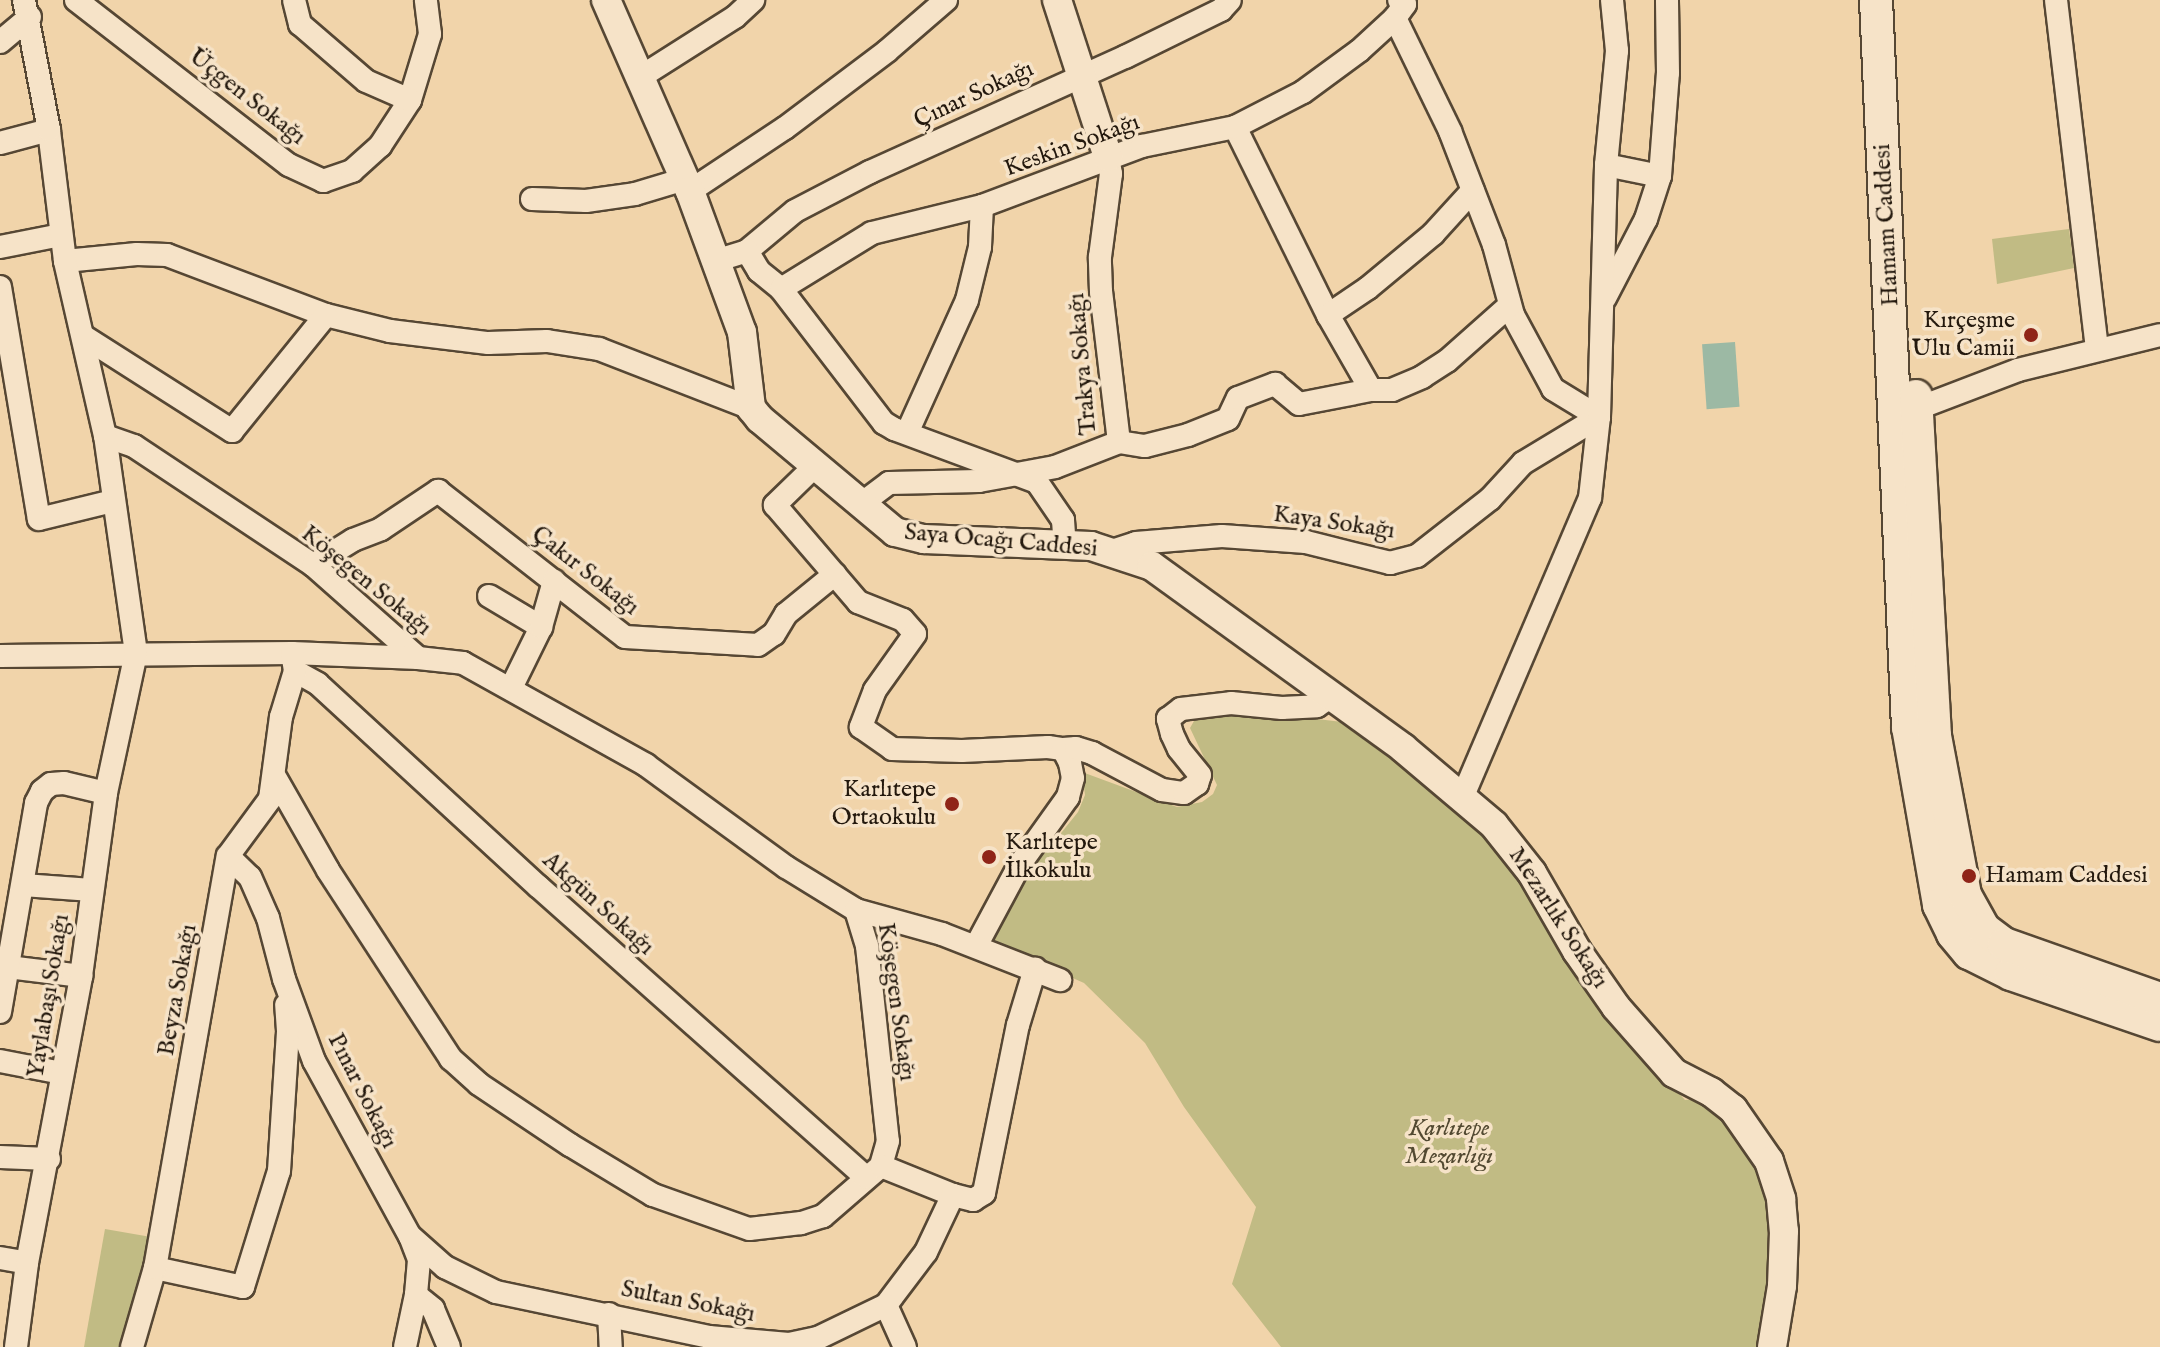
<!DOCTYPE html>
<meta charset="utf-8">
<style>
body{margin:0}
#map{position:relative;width:2160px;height:1347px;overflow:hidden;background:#f1d4aa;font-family:"IM FELL English",serif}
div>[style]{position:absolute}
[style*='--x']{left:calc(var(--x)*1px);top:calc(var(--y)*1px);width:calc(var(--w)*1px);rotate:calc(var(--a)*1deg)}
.green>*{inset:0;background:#c1bb84}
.water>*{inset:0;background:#9cb9a4;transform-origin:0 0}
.roads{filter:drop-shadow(2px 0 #564734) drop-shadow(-2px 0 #564734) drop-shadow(0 2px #564734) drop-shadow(0 -2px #564734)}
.minor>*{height:22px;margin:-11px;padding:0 11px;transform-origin:11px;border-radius:11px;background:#f6e3c8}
.tertiary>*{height:28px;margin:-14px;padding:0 14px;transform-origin:14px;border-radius:14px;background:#f6e3c8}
.secondary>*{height:32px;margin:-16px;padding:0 16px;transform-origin:16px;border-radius:16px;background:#f6e3c8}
.dots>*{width:22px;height:22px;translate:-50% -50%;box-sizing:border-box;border:4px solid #f6e3c8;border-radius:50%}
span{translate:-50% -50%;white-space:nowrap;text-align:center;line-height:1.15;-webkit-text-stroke:7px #f6e3c8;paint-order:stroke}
.street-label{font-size:24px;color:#23180d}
.poi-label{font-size:24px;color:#23180d}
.right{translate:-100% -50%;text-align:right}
.left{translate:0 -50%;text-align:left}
.park-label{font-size:24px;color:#524931;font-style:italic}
</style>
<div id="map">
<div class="green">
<div style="clip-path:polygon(2069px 229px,2074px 268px,1997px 284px,1992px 239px)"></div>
<div style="clip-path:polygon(1224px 708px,1351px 723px,1491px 841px,1529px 886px,1549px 934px,1618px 1027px,1685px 1100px,1709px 1098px,1754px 1157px,1777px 1235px,1764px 1347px,1281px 1347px,1232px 1284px,1256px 1207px,1184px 1107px,1145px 1043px,1084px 983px,989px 941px,1037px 863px,1078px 812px,1085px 795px,1082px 772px,1177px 807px,1202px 802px,1213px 794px,1217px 785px,1190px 728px,1198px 714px)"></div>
<div style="clip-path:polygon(105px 1229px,151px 1237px,120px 1347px,84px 1347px)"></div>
</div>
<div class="water">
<div style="left:1735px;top:342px;width:65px;height:33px;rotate:86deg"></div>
</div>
<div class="roads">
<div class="minor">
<div style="--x:76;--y:0;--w:269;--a:37.8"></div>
<div style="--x:289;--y:165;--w:38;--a:25"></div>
<div style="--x:323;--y:181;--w:31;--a:-19"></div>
<div style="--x:352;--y:171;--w:38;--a:-42"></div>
<div style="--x:380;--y:146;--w:55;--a:-56.9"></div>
<div style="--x:410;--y:100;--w:69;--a:-73.1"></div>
<div style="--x:430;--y:34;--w:34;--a:-97"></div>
<div style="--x:294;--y:0;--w:25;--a:76"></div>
<div style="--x:300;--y:24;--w:87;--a:40.8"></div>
<div style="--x:366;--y:81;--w:48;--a:23.4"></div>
<div style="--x:2056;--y:0;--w:350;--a:83.3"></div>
<div style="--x:1395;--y:18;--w:126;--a:64"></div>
<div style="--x:1450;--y:131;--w:122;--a:68.9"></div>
<div style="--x:1494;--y:245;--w:73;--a:74.8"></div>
<div style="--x:1513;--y:315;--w:84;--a:61.6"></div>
<div style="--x:1553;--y:389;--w:54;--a:31.3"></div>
<div style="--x:0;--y:42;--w:39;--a:-40"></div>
<div style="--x:642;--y:76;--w:110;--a:-32.4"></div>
<div style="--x:735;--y:17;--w:25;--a:-43"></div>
<div style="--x:1235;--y:127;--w:210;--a:63.7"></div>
<div style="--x:1328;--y:315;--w:86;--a:60.2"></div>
<div style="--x:0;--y:143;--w:51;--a:-14.9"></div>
<div style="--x:1606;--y:165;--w:55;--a:11.5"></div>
<div style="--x:690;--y:191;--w:114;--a:-33.6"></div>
<div style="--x:785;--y:128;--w:128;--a:-37"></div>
<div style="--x:887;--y:51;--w:78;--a:-40.8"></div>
<div style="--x:532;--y:199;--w:54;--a:2.1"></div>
<div style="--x:586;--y:201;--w:49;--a:-8.1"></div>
<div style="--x:635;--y:194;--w:52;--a:-16.7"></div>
<div style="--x:0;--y:247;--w:62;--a:-11.1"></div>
<div style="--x:747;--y:251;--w:62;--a:-39.8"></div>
<div style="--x:795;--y:211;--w:85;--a:-27.5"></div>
<div style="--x:870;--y:172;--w:280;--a:-24.3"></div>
<div style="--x:1125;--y:57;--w:107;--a:-26.1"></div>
<div style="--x:1221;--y:10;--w:13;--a:-48"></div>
<div style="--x:65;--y:261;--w:72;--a:-5.6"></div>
<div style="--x:137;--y:254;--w:30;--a:2"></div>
<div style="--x:167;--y:255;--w:170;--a:20.7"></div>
<div style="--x:326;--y:315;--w:66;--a:14"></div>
<div style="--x:390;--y:331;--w:99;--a:7"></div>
<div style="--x:488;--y:343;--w:59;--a:-1.9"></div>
<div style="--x:547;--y:341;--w:53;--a:8.7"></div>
<div style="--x:599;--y:349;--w:163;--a:21.2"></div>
<div style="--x:715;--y:261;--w:34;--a:-17"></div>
<div style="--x:747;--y:251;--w:23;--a:59"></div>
<div style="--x:759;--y:271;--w:28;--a:39"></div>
<div style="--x:781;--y:289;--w:169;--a:52.5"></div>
<div style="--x:884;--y:423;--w:12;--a:31"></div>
<div style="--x:894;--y:429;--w:153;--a:20.3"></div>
<div style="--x:1037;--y:482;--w:46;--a:55.6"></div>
<div style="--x:1063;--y:520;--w:26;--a:86"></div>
<div style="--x:0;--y:287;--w:235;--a:80.5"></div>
<div style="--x:39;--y:519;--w:76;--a:-13.7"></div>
<div style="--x:781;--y:289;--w:107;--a:-31.6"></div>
<div style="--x:872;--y:233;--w:113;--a:-13.8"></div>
<div style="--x:982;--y:206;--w:171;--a:-20.6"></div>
<div style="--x:1142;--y:146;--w:95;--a:-11.5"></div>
<div style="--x:1235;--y:127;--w:76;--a:-27.2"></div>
<div style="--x:1303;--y:92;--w:69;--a:-36.2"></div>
<div style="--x:1359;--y:51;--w:49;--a:-42.5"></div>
<div style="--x:1395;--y:18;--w:17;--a:-54"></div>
<div style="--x:1405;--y:4;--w:7;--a:-146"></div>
<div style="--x:1605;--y:298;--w:89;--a:-62.6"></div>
<div style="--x:1646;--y:219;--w:45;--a:-72"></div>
<div style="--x:1660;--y:176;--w:103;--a:-85.6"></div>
<div style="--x:1668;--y:73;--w:73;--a:-90.8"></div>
<div style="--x:1328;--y:315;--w:48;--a:-34"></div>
<div style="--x:1368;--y:288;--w:85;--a:-39.7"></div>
<div style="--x:1433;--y:234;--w:59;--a:-47.7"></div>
<div style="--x:83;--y:336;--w:177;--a:32.5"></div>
<div style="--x:232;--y:431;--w:149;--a:-51"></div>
<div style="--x:1916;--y:409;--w:109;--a:-20.9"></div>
<div style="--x:2018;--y:370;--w:146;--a:-13.8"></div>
<div style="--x:907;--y:433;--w:146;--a:-65.7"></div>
<div style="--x:967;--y:300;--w:55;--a:-76.2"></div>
<div style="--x:980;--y:247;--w:41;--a:-87.2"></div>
<div style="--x:105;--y:436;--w:31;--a:19"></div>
<div style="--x:134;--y:446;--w:215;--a:33.6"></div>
<div style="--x:313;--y:565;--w:140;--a:41.5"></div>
<div style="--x:418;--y:658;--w:45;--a:6.3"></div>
<div style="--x:463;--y:663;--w:210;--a:29.1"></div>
<div style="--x:646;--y:765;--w:173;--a:36.1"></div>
<div style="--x:786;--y:867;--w:82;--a:31.6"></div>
<div style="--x:856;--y:910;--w:38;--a:73"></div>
<div style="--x:867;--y:946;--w:196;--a:83.9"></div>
<div style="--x:888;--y:1141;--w:26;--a:106"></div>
<div style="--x:881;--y:1166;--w:77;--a:139.2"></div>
<div style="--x:823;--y:1216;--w:23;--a:162"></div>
<div style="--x:801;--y:1223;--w:52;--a:173.4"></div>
<div style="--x:749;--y:1229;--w:102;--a:-160.5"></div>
<div style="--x:653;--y:1195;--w:97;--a:-148.9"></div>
<div style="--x:570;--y:1145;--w:110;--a:-146.2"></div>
<div style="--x:479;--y:1084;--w:38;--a:-138"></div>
<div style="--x:451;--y:1059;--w:225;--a:-123.1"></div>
<div style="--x:328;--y:870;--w:107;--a:-119.7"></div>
<div style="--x:1119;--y:442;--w:26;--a:9"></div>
<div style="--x:1145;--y:446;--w:44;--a:-14.3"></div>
<div style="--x:1188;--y:435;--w:43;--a:-21.8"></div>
<div style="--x:1228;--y:419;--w:23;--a:-65"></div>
<div style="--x:1238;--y:398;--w:40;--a:-21"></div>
<div style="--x:1275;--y:384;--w:31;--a:40"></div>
<div style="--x:1299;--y:404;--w:73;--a:-11"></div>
<div style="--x:1371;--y:390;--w:21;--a:0"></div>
<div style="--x:1392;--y:390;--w:33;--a:-23"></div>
<div style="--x:1422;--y:377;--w:30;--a:-33"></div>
<div style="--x:1447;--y:361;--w:84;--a:-41.6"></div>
<div style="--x:817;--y:464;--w:59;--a:135.7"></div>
<div style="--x:775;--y:505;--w:128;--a:49.4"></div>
<div style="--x:858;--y:602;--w:48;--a:21.8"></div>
<div style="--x:903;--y:620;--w:18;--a:49"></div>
<div style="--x:915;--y:634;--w:69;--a:125.5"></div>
<div style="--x:875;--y:690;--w:40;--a:111"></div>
<div style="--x:861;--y:727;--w:38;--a:35"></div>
<div style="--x:892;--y:749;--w:70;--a:1.6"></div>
<div style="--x:962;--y:751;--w:86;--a:-2.7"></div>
<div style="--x:1048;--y:747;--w:15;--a:8"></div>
<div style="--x:1063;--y:749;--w:16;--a:63"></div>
<div style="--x:1070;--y:763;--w:15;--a:79"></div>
<div style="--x:1073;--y:778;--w:20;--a:105"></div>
<div style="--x:1068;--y:797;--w:82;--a:125.6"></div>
<div style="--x:1020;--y:864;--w:93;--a:118.2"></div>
<div style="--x:861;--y:504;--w:35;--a:-37"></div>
<div style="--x:889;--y:483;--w:90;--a:-1.3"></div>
<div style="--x:979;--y:481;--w:77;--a:-10.4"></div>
<div style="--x:1055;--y:467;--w:69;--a:-21.3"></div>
<div style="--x:1119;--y:442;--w:151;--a:-96.8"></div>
<div style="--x:1101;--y:292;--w:35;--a:-92"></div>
<div style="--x:1100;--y:257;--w:84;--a:-82.5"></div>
<div style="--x:1111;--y:174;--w:17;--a:-100"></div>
<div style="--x:1112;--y:551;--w:25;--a:-18"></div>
<div style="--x:1136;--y:543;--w:86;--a:-4.7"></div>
<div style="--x:1222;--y:536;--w:84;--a:4.1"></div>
<div style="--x:1306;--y:542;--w:87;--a:14"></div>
<div style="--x:1390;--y:563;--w:28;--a:-15"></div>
<div style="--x:1417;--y:556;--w:93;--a:-38"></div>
<div style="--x:1490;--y:499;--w:49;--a:-47.5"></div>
<div style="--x:1523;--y:463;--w:89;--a:-31.2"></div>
<div style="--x:313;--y:565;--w:47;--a:-32"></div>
<div style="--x:353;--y:540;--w:30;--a:-21"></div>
<div style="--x:381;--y:529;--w:69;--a:-33.7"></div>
<div style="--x:438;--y:491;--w:237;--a:38"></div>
<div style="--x:625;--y:637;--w:133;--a:3.4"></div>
<div style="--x:758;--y:645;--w:19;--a:-35"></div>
<div style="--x:774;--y:634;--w:23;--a:-59"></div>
<div style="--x:786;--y:614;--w:63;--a:-39.2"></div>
<div style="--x:489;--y:596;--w:61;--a:30.8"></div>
<div style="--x:0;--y:656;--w:292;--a:-0.6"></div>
<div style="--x:292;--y:653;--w:126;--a:2.3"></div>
<div style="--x:295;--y:671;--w:26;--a:29"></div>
<div style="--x:318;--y:684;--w:300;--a:42.6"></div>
<div style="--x:539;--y:887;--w:437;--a:41.6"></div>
<div style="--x:511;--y:688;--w:68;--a:-63.8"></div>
<div style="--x:541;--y:627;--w:48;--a:-74.2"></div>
<div style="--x:1063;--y:749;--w:13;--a:-4"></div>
<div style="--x:1076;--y:748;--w:17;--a:17"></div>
<div style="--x:1092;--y:753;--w:79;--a:27.9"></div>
<div style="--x:1162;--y:790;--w:22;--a:8"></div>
<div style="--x:1184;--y:793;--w:16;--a:-35"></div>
<div style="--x:1197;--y:784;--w:9;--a:-72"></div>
<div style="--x:1200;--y:775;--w:33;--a:-129"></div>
<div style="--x:1179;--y:749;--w:17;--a:-115"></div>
<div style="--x:1172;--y:734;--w:16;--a:-105"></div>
<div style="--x:1168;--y:719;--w:16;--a:-38"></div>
<div style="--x:1181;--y:709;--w:50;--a:-6.8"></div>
<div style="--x:1231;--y:703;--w:51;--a:5.6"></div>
<div style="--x:1282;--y:708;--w:35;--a:-3"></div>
<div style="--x:1317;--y:706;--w:18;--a:-34"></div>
<div style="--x:1462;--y:798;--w:326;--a:-66.9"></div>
<div style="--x:1590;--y:498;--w:81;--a:-83.7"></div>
<div style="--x:1599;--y:417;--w:252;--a:-88.4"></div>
<div style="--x:1606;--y:165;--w:115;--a:-84.5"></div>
<div style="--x:1617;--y:51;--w:51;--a:-95.6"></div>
<div style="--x:228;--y:856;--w:30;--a:44"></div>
<div style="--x:250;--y:877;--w:45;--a:66.3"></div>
<div style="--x:268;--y:918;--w:63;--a:75.3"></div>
<div style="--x:284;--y:979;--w:87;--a:69.9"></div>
<div style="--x:314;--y:1061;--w:200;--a:61.3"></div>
<div style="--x:410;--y:1236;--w:26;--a:69"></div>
<div style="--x:419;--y:1260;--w:35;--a:95"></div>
<div style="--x:416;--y:1295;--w:22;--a:39"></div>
<div style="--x:433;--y:1309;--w:41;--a:67.2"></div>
<div style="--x:23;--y:885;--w:69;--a:4.1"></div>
<div style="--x:856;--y:910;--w:89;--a:15.6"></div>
<div style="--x:942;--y:934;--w:127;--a:21.3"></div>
<div style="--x:8;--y:967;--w:74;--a:7"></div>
<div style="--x:0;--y:1012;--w:212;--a:-80.2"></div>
<div style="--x:36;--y:803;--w:13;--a:-63"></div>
<div style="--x:42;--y:791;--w:11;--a:-38"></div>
<div style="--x:51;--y:784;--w:13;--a:-4"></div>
<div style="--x:64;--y:783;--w:43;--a:13.4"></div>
<div style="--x:0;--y:1061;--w:63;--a:11"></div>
<div style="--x:0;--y:1157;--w:49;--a:2.3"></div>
<div style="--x:881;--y:1166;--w:78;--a:21.9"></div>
<div style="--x:953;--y:1195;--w:21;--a:14"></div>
<div style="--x:973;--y:1200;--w:13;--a:-32"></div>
<div style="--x:984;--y:1193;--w:171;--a:-78.6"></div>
<div style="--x:1018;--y:1025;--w:59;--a:-73.1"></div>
<div style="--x:410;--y:1236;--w:47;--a:41.5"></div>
<div style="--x:445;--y:1267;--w:57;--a:26.1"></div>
<div style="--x:496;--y:1292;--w:218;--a:11.9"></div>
<div style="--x:709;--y:1337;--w:80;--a:5"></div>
<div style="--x:789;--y:1344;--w:30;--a:-12"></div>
<div style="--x:818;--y:1338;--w:76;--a:-25.9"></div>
<div style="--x:886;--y:1305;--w:66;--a:-53"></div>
<div style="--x:926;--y:1252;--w:63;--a:-64.7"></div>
<div style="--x:0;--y:1258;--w:27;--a:10"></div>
<div style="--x:155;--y:1268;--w:90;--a:12.2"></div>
<div style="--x:243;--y:1287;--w:121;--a:-72.8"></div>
<div style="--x:279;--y:1171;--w:140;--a:-86.3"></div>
<div style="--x:288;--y:1031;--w:26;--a:-94"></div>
<div style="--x:886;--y:1305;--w:46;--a:65.7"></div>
<div style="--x:609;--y:1314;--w:33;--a:87"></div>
<div style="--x:16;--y:1347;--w:85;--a:-82.5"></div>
<div style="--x:27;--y:1263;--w:292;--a:-79.3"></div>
<div style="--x:81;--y:976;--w:185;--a:-82.2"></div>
<div style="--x:106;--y:793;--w:143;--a:-77.9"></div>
<div style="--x:136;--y:653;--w:219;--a:-98.1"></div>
<div style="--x:105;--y:436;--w:180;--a:-102.9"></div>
<div style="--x:65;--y:261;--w:132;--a:-97"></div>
<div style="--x:49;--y:130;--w:132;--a:-100.9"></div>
<div style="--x:132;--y:1347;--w:82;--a:-73.8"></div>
<div style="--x:155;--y:1268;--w:418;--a:-80"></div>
<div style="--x:228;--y:856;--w:71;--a:-53.6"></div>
<div style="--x:270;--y:799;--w:83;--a:-82.4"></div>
<div style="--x:281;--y:717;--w:48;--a:-73.1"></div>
<div style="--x:295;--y:671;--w:18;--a:-99"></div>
<div style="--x:405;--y:1347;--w:53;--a:-78.1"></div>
</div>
<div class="tertiary">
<div style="--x:606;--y:0;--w:209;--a:66.3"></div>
<div style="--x:690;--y:191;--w:150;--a:69.8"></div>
<div style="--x:742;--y:332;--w:77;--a:83.2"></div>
<div style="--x:751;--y:408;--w:14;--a:51"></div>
<div style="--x:760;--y:419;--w:176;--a:39.9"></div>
<div style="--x:895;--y:532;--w:30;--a:14"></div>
<div style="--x:924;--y:539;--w:167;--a:2.4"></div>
<div style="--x:1091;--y:546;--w:64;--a:18.2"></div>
<div style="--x:1152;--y:566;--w:310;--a:35.9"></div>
<div style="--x:1403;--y:748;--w:119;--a:40.2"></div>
<div style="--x:1494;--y:825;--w:61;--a:51.6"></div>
<div style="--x:1532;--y:873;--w:90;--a:60"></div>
<div style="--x:1577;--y:951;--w:68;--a:55.1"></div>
<div style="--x:1616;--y:1007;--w:88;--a:48.7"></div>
<div style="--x:1674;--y:1073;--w:42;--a:27.2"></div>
<div style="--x:1711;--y:1092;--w:28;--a:38"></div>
<div style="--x:1733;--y:1109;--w:63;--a:55.3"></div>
<div style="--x:1769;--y:1161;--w:40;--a:72"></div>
<div style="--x:1781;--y:1199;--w:32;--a:85"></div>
<div style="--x:1784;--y:1231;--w:55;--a:92.1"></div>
<div style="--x:1782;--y:1286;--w:62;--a:99.3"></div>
<div style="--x:1057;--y:0;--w:165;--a:72"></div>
</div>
<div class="secondary">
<div style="--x:1876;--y:0;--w:728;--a:87.48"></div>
<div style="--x:1908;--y:727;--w:181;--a:80.1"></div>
<div style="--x:1939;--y:905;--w:32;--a:64"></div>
<div style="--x:1953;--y:934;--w:25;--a:50"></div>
<div style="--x:1969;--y:953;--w:47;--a:26.6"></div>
<div style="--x:2011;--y:974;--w:157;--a:18.9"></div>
<div style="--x:1916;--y:396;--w:341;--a:86.8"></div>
<div style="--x:1935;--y:736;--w:162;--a:79.3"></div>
<div style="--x:1965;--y:895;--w:39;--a:61"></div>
<div style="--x:1984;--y:929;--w:25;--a:37"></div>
<div style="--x:2004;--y:944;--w:165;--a:19.4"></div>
</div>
</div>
<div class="dots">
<div style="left:2031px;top:335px;background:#8f2418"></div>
<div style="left:952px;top:804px;background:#8f2418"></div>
<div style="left:989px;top:857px;background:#8f2418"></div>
<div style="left:1969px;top:876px;background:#8f2418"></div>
</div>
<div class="street-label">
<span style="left:974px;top:95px;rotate:-25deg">Çınar Sokağı</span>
<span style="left:247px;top:97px;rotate:38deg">Üçgen Sokağı</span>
<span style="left:1072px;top:146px;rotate:-20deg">Keskin Sokağı</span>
<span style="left:1887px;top:225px;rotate:-93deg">Hamam Caddesi</span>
<span style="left:1083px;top:364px;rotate:-95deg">Trakya Sokağı</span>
<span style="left:1334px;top:523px;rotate:8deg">Kaya Sokağı</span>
<span style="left:1001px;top:541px;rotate:5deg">Saya Ocağı Caddesi</span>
<span style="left:585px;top:571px;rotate:38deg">Çakır Sokağı</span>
<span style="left:366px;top:581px;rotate:39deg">Köşegen Sokağı</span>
<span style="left:598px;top:904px;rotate:42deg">Akgün Sokağı</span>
<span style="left:1558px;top:918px;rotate:57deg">Mezarlık Sokağı</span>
<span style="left:178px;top:990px;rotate:-80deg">Beyza Sokağı</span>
<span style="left:49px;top:996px;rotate:-81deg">Yaylabaşı Sokağı</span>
<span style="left:896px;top:1002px;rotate:82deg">Köşegen Sokağı</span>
<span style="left:362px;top:1091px;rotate:63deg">Pınar Sokağı</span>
<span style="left:688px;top:1302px;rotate:11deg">Sultan Sokağı</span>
</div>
<div class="poi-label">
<span class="right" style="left:2015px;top:335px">Kırçeşme<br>Ulu Camii</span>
<span class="right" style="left:936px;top:804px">Karlıtepe<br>Ortaokulu</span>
<span class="left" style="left:1005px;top:857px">Karlıtepe<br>İlkokulu</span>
<span class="left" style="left:1985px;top:876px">Hamam Caddesi</span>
</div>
<div class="park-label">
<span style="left:1449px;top:1143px">Karlıtepe<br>Mezarlığı</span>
</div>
</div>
